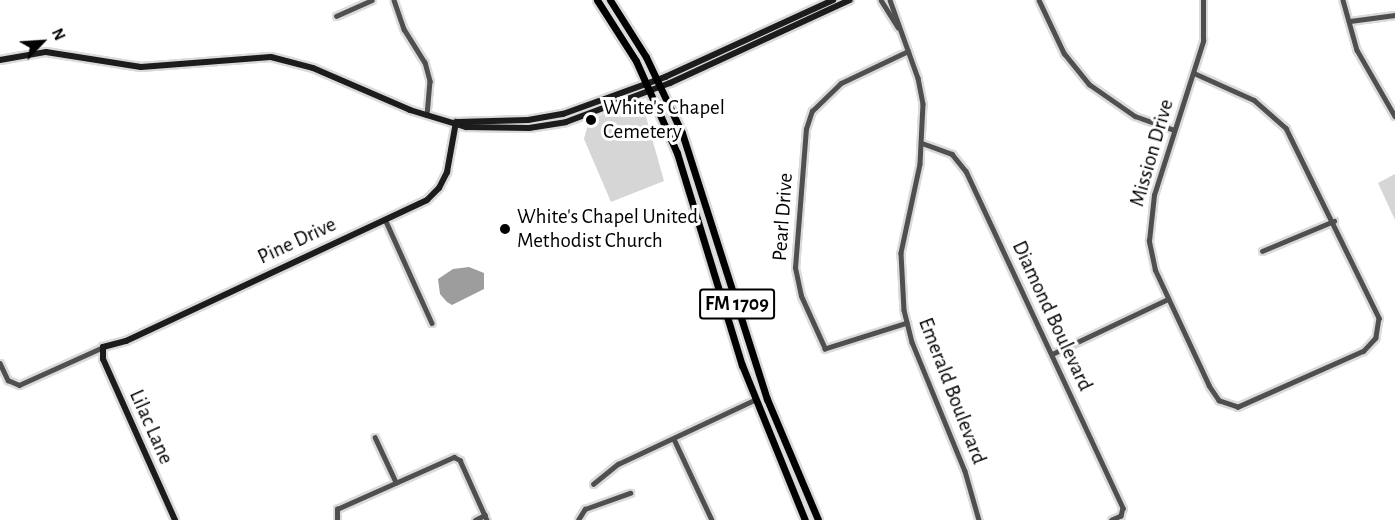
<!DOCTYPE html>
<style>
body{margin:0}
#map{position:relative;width:1395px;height:520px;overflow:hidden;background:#fff;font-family:"Alegreya Sans",sans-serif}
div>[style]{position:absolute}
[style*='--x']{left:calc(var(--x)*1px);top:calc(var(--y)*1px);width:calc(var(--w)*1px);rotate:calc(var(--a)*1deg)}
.green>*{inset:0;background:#d6d6d6}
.water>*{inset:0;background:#9d9d9d}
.roads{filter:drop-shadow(2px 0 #dbdbdb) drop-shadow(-2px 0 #dbdbdb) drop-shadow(0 2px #dbdbdb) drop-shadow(0 -2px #dbdbdb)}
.street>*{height:4.5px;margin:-2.25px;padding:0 2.25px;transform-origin:2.25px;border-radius:2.25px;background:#4f4f4f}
.secondary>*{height:6px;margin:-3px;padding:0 3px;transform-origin:3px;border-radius:3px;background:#1c1c1c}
.primary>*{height:7px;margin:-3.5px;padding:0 3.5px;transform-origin:3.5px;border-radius:3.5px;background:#000}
.dots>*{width:16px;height:16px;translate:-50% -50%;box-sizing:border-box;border:3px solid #fff;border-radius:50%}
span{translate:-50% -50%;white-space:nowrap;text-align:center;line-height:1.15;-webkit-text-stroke:6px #fff;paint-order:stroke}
.shield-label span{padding:2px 4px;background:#fff;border:2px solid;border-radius:4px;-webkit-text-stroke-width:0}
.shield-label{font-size:20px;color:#000;font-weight:700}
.poi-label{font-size:21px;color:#000}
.left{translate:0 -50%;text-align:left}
.street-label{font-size:21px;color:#000}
.north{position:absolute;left:12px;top:12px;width:60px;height:60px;-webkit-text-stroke:4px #fff;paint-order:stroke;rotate:65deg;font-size:16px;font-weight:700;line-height:24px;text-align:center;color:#000}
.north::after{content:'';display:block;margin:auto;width:21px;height:27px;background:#000;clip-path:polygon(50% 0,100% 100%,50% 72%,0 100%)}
</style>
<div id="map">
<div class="green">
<div style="clip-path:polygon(631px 103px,645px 113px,664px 181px,611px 202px,584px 139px,589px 120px)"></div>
<div style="clip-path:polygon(1395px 174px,1395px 220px,1378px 183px)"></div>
</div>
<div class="water">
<div style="clip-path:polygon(469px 267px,484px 273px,484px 289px,452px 305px,447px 302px,440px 294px,438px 279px,453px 269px)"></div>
</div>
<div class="roads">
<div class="street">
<div style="--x:394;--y:0;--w:31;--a:71"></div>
<div style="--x:404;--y:29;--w:39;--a:58"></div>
<div style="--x:425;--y:62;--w:20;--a:75"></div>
<div style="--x:430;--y:81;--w:34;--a:95"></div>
<div style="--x:881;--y:0;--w:32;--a:58"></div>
<div style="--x:890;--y:0;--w:83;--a:70.3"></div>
<div style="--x:918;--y:78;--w:26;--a:79"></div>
<div style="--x:923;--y:104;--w:60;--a:92.9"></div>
<div style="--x:920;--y:164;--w:91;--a:102.1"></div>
<div style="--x:901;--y:253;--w:57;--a:87"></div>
<div style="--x:904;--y:310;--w:33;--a:76"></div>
<div style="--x:912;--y:342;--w:139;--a:67.7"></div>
<div style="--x:965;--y:471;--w:51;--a:74.1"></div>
<div style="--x:1039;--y:0;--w:59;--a:64.7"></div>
<div style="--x:1064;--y:53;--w:40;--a:51"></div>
<div style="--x:1089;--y:84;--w:56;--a:34.8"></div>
<div style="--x:1135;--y:116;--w:41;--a:19.7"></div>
<div style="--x:1343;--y:0;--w:52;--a:74.4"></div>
<div style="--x:1357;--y:50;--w:76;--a:60.1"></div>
<div style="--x:336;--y:16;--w:39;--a:-24"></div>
<div style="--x:1350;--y:21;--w:45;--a:-7.6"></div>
<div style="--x:1194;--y:73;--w:66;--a:24.2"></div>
<div style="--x:1254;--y:100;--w:43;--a:41.2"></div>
<div style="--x:1286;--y:128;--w:212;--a:63.9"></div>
<div style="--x:1379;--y:318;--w:20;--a:99"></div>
<div style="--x:1376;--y:338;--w:18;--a:133"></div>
<div style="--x:1364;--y:351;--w:138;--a:156"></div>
<div style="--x:1238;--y:407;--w:20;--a:-162"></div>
<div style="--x:1219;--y:401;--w:18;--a:-124"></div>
<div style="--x:1209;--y:386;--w:128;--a:-115"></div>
<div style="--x:1155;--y:270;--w:30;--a:-102"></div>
<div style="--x:1149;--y:241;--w:46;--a:-83.8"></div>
<div style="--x:1154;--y:195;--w:162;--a:-72.3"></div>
<div style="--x:1203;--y:41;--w:41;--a:-90"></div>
<div style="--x:922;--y:143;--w:32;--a:20"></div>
<div style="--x:952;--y:154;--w:22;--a:51"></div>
<div style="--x:966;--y:171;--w:372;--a:65"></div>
<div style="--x:1123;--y:508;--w:8;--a:104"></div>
<div style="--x:1121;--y:516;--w:10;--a:156"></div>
<div style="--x:385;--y:219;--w:114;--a:65.7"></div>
<div style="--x:1262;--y:251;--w:78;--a:-22.6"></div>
<div style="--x:907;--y:323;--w:86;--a:162.4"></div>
<div style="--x:825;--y:349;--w:58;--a:-114.4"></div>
<div style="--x:801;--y:296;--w:29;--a:-102"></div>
<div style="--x:795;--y:268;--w:139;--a:-85.5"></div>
<div style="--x:806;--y:129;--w:19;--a:-72"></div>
<div style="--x:812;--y:111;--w:40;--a:-44"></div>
<div style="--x:841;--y:83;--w:74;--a:-25.5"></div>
<div style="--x:1052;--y:354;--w:128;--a:-25.4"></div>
<div style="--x:0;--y:363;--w:19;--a:65"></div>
<div style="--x:8;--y:380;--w:12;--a:24"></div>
<div style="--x:19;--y:385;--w:92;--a:-24.3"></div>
<div style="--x:375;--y:437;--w:50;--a:65"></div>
<div style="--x:674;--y:439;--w:89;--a:64.9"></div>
<div style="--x:593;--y:484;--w:32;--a:-39"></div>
<div style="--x:618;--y:464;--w:150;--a:-25.2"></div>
<div style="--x:337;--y:520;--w:11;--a:-90"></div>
<div style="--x:337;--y:509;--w:128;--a:-24"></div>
<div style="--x:454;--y:457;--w:7;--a:27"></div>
<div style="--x:460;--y:460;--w:66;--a:65.8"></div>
<div style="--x:475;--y:520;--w:11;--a:-27"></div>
<div style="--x:578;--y:520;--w:13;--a:-58"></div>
<div style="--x:585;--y:509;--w:48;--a:-19.6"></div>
</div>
<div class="secondary">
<div style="--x:0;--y:60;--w:47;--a:-9.9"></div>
<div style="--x:46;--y:52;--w:96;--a:9"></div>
<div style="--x:141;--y:67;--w:130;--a:-4.4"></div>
<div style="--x:271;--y:57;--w:43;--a:14.7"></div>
<div style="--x:313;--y:68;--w:106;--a:23.4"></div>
<div style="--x:410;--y:110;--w:59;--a:16.9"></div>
<div style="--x:466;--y:127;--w:63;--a:0.9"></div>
<div style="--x:529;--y:128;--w:37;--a:-9"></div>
<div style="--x:566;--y:122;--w:111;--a:-20.6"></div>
<div style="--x:670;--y:83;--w:198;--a:-24.8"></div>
<div style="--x:457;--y:122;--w:71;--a:-1.6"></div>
<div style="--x:528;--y:120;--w:36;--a:-10"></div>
<div style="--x:563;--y:114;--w:109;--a:-19.9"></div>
<div style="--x:665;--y:77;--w:185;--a:-24.6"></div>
<div style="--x:175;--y:520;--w:176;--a:-114.1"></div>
<div style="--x:103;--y:359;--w:12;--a:-90"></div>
<div style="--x:103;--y:347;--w:24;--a:-15"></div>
<div style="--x:126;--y:341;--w:332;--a:-25.1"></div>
<div style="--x:427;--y:200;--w:17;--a:-45"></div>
<div style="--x:439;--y:188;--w:18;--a:-63"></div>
<div style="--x:447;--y:172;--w:51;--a:-79.8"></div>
</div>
<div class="primary">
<div style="--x:597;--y:0;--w:72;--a:57.4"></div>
<div style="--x:636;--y:61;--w:101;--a:66"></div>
<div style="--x:677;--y:153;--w:222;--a:73"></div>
<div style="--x:742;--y:365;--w:167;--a:67.9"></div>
<div style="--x:610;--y:0;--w:67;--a:57.7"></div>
<div style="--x:646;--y:57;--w:84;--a:64.7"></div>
<div style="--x:682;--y:133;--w:279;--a:72.3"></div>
<div style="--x:767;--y:399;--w:131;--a:67.1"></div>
</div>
</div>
<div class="dots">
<div style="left:591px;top:120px;background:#000"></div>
<div style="left:505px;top:229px;background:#000"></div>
</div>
<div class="shield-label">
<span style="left:737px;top:304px">FM 1709</span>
</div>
<div class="poi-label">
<span class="left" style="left:603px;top:120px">White's Chapel<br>Cemetery</span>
<span class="left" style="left:517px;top:229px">White's Chapel United<br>Methodist Church</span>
</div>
<div class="street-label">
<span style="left:1152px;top:153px;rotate:-74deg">Mission Drive</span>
<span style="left:783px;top:217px;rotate:-86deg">Pearl Drive</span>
<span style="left:297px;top:241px;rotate:-25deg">Pine Drive</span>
<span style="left:1052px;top:316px;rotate:65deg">Diamond Boulevard</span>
<span style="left:952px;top:391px;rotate:69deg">Emerald Boulevard</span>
<span style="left:151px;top:427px;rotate:66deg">Lilac Lane</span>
</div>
<div class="north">N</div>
</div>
